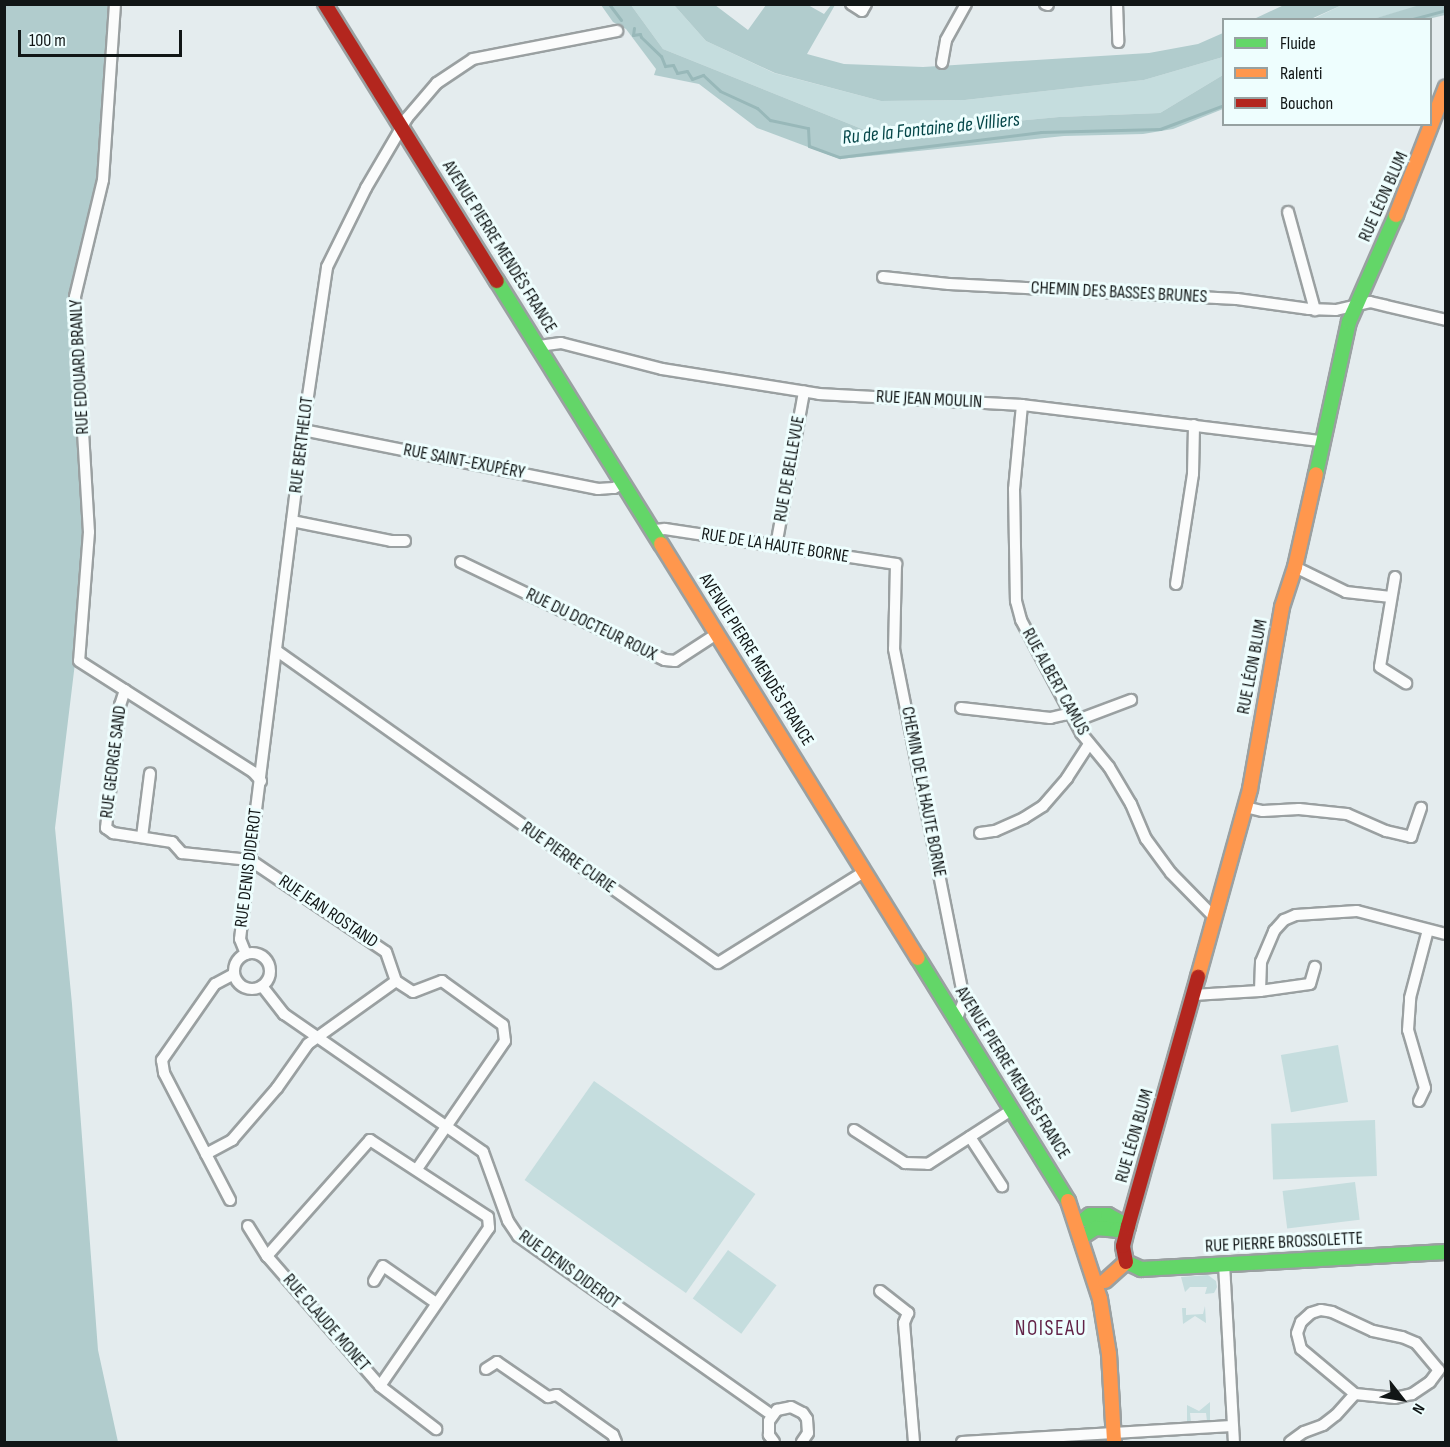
<!DOCTYPE html>
<meta charset="utf-8">
<style>
body{margin:0}
#map{position:relative;width:1450px;height:1447px;overflow:hidden;background:#e4ecee;font-family:"Sofia Sans Condensed",sans-serif}
div>[style]{position:absolute}
[style*='--x']{left:calc(var(--x)*1px);top:calc(var(--y)*1px);width:calc(var(--w)*1px);rotate:calc(var(--a)*1deg)}
.green>*{inset:0;background:#c5ddde;transform-origin:0 0}
.forest>*{inset:0;background:#b1cccd}
.stream>*{height:3px;margin:-1.5px;padding:0 1.5px;transform-origin:1.5px;border-radius:1.5px;background:#98b8b9}
.roads{filter:drop-shadow(2px 0 #9aa0a1) drop-shadow(-2px 0 #9aa0a1) drop-shadow(0 2px #9aa0a1) drop-shadow(0 -2px #9aa0a1)}
.street>*{height:10px;margin:-5px;padding:0 5px;transform-origin:5px;border-radius:5px;background:#fbfcfc}
.street>.ring{margin:-5px;padding:0;box-sizing:content-box;background:none;border:10px solid #fbfcfc;border-radius:50%}
.fast>*{height:14px;margin:-7px;padding:0 7px;transform-origin:7px;border-radius:7px;background:#63d668}
.slow>*{height:14px;margin:-7px;padding:0 7px;transform-origin:7px;border-radius:7px;background:#ff974d}
.jam>*{height:14px;margin:-7px;padding:0 7px;transform-origin:7px;border-radius:7px;background:#b3261e}
span{translate:-50% -50%;white-space:nowrap;text-align:center;line-height:1.15;-webkit-text-stroke:6px #eefefe;paint-order:stroke}
.street-label{font-size:18px;color:#111616}
.water-label{font-size:20px;color:#054749;font-style:italic}
.quarter-label{font-size:21px;color:#632549;letter-spacing:1.5px}
.frame{position:absolute;inset:0;border:6px solid #111616;pointer-events:none}
.legend{position:absolute;left:1222px;top:18px;width:210px;height:108px;box-sizing:border-box;background:#eefefe;border:2px solid #96a1a1;margin:0;padding:8px 10px;list-style:none;font-size:18px;color:#111616}
.legend li{display:flex;align-items:center;gap:12px;height:30px}
.legend b{width:30px;border:2px solid #96a1a1}
.north{position:absolute;left:1372px;top:1369px;width:60px;height:60px;-webkit-text-stroke:4px #eefefe;paint-order:stroke;rotate:121deg;font-size:16px;font-weight:700;line-height:24px;text-align:center;color:#111616}
.north::after{content:'';display:block;margin:auto;width:21px;height:27px;background:#111616;clip-path:polygon(50% 0,100% 100%,50% 72%,0 100%)}
.scale{position:absolute;left:18px;top:30px;width:164px;height:27px;box-sizing:border-box;border:3px solid #111616;border-top:0;padding-left:8px;font-size:18px;line-height:21px;white-space:nowrap;color:#111616;-webkit-text-stroke:4px #eefefe;paint-order:stroke}
</style>
<div id="map">
<div class="green">
<div style="clip-path:polygon(631px 5px,674px 5px,706px 41px,774px 73px,881px 101px,965px 100px,1144px 80px,1223px 57px,1223px 75px,1160px 113px,1059px 117px,923px 130px,867px 131px,663px 49px)"></div>
<div style="clip-path:polygon(1342px 5px,1423px 5px,1373px 19px,1311px 20px)"></div>
<div style="left:1338px;top:1045px;width:58px;height:58px;rotate:80deg"></div>
<div style="left:594px;top:1081px;width:197px;height:121px;rotate:35deg"></div>
<div style="left:1375px;top:1120px;width:56px;height:104px;rotate:88deg"></div>
<div style="left:1355px;top:1182px;width:38px;height:73px;rotate:83deg"></div>
<div style="left:728px;top:1250px;width:60px;height:60px;rotate:36deg"></div>
<div style="clip-path:polygon(1208px 1275px,1216px 1281px,1217px 1287px,1214px 1293px,1205px 1294px,1207px 1287px,1190px 1287px,1185px 1292px,1181px 1277px)"></div>
<div style="clip-path:polygon(1205px 1306px,1206px 1323px,1195px 1316px,1183px 1324px,1182px 1308px,1186px 1308px,1186px 1315px,1203px 1314px)"></div>
<div style="clip-path:polygon(1210px 1402px,1210px 1421px,1207px 1421px,1206px 1413px,1190px 1413px,1191px 1422px,1187px 1422px,1187px 1405px,1199px 1411px)"></div>
</div>
<div class="forest">
<div style="clip-path:polygon(1423px 4px,1445px 5px,1445px 15px,1428px 19px,1373px 19px)"></div>
<div style="clip-path:polygon(5px 5px,112px 5px,99px 177px,73px 294px,91px 531px,55px 828px,72px 1004px,98px 1350px,118px 1442px,5px 1442px)"></div>
<div style="clip-path:polygon(601px 5px,631px 5px,663px 49px,867px 131px,923px 130px,1059px 117px,1160px 113px,1223px 75px,1223px 109px,1173px 129px,1143px 134px,1064px 136px,840px 159px,757px 128px,699px 84px,654px 75px,656px 69px,626px 29px,613px 22px)"></div>
<div style="clip-path:polygon(674px 5px,715px 5px,748px 30px,766px 5px,808px 5px,824px 14px,831px 5px,835px 5px,807px 54px,844px 64px,923px 67px,1149px 53px,1198px 44px,1223px 33px,1223px 57px,1144px 80px,965px 100px,881px 101px,775px 73px,706px 41px)"></div>
<div style="clip-path:polygon(1284px 5px,1284px 4px,1342px 5px,1311px 19px,1254px 19px)"></div>
</div>
<div class="stream">
<div style="--x:609;--y:4;--w:20;--a:53"></div>
<div style="--x:1409;--y:20;--w:38;--a:-15"></div>
<div style="--x:634;--y:28;--w:7;--a:98"></div>
<div style="--x:633;--y:35;--w:7;--a:-8"></div>
<div style="--x:640;--y:34;--w:3;--a:72"></div>
<div style="--x:641;--y:37;--w:28;--a:44"></div>
<div style="--x:661;--y:56;--w:11;--a:68"></div>
<div style="--x:665;--y:66;--w:8;--a:-7"></div>
<div style="--x:673;--y:65;--w:9;--a:63"></div>
<div style="--x:677;--y:73;--w:10;--a:-11"></div>
<div style="--x:687;--y:71;--w:9;--a:58"></div>
<div style="--x:692;--y:79;--w:12;--a:-20"></div>
<div style="--x:703;--y:75;--w:23;--a:43"></div>
<div style="--x:720;--y:91;--w:41;--a:24.7"></div>
<div style="--x:757;--y:108;--w:18;--a:43"></div>
<div style="--x:770;--y:120;--w:39;--a:12"></div>
<div style="--x:808;--y:128;--w:18;--a:87"></div>
<div style="--x:809;--y:146;--w:33;--a:20"></div>
<div style="--x:840;--y:157;--w:203;--a:-7.1"></div>
<div style="--x:1041;--y:132;--w:119;--a:-1.4"></div>
<div style="--x:1160;--y:129;--w:68;--a:-20.6"></div>
</div>
<div class="roads">
<div class="street">
<div style="--x:115;--y:4;--w:176;--a:93.9"></div>
<div style="--x:103;--y:180;--w:120;--a:103.5"></div>
<div style="--x:75;--y:297;--w:235;--a:86.6"></div>
<div style="--x:89;--y:532;--w:129;--a:94.4"></div>
<div style="--x:79;--y:661;--w:206;--a:32.5"></div>
<div style="--x:253;--y:772;--w:12;--a:48"></div>
<div style="--x:851;--y:4;--w:13;--a:32"></div>
<div style="--x:862;--y:11;--w:8;--a:-60"></div>
<div style="--x:1045;--y:4;--w:3;--a:18"></div>
<div style="--x:1117;--y:4;--w:38;--a:88"></div>
<div style="--x:942;--y:63;--w:23;--a:-80"></div>
<div style="--x:946;--y:40;--w:41;--a:-60.9"></div>
<div style="--x:1288;--y:212;--w:102;--a:74.6"></div>
<div style="--x:883;--y:277;--w:66;--a:6.1"></div>
<div style="--x:949;--y:284;--w:288;--a:3"></div>
<div style="--x:1237;--y:299;--w:73;--a:7.9"></div>
<div style="--x:1309;--y:309;--w:27;--a:2"></div>
<div style="--x:1336;--y:310;--w:35;--a:-13"></div>
<div style="--x:1370;--y:302;--w:78;--a:13.3"></div>
<div style="--x:539;--y:346;--w:22;--a:-8"></div>
<div style="--x:561;--y:343;--w:104;--a:14.4"></div>
<div style="--x:662;--y:369;--w:159;--a:9"></div>
<div style="--x:819;--y:394;--w:203;--a:3.1"></div>
<div style="--x:1022;--y:405;--w:301;--a:6.9"></div>
<div style="--x:1022;--y:405;--w:84;--a:95.4"></div>
<div style="--x:1014;--y:489;--w:112;--a:89"></div>
<div style="--x:1016;--y:601;--w:20;--a:75"></div>
<div style="--x:1021;--y:620;--w:128;--a:62"></div>
<div style="--x:1081;--y:733;--w:44;--a:50.5"></div>
<div style="--x:1109;--y:767;--w:43;--a:59.3"></div>
<div style="--x:1131;--y:804;--w:38;--a:67"></div>
<div style="--x:1146;--y:839;--w:42;--a:53.7"></div>
<div style="--x:1171;--y:873;--w:63;--a:45.6"></div>
<div style="--x:303;--y:430;--w:301;--a:11.3"></div>
<div style="--x:598;--y:489;--w:16;--a:-4"></div>
<div style="--x:614;--y:488;--w:11;--a:-27"></div>
<div style="--x:292;--y:521;--w:101;--a:11.4"></div>
<div style="--x:391;--y:541;--w:14;--a:0"></div>
<div style="--x:654;--y:530;--w:11;--a:-5"></div>
<div style="--x:665;--y:529;--w:234;--a:8.6"></div>
<div style="--x:896;--y:564;--w:85;--a:91.3"></div>
<div style="--x:894;--y:649;--w:358;--a:78.7"></div>
<div style="--x:964;--y:1000;--w:19;--a:111"></div>
<div style="--x:776;--y:546;--w:157;--a:-79.7"></div>
<div style="--x:461;--y:562;--w:226;--a:25.7"></div>
<div style="--x:665;--y:660;--w:10;--a:6"></div>
<div style="--x:675;--y:661;--w:51;--a:-33.1"></div>
<div style="--x:1295;--y:567;--w:57;--a:26.1"></div>
<div style="--x:1346;--y:592;--w:45;--a:6.3"></div>
<div style="--x:1395;--y:577;--w:91;--a:99.5"></div>
<div style="--x:1380;--y:667;--w:31;--a:32"></div>
<div style="--x:1176;--y:584;--w:111;--a:-81.2"></div>
<div style="--x:1193;--y:474;--w:49;--a:-88.8"></div>
<div style="--x:277;--y:651;--w:540;--a:35.28"></div>
<div style="--x:718;--y:963;--w:173;--a:-32"></div>
<div style="--x:125;--y:690;--w:16;--a:108"></div>
<div style="--x:120;--y:705;--w:124;--a:96.5"></div>
<div style="--x:106;--y:828;--w:9;--a:36"></div>
<div style="--x:113;--y:833;--w:60;--a:8.7"></div>
<div style="--x:172;--y:842;--w:15;--a:48"></div>
<div style="--x:182;--y:853;--w:68;--a:5.9"></div>
<div style="--x:250;--y:860;--w:164;--a:34.1"></div>
<div style="--x:386;--y:952;--w:31;--a:71"></div>
<div style="--x:396;--y:981;--w:20;--a:33"></div>
<div style="--x:413;--y:992;--w:31;--a:-21"></div>
<div style="--x:442;--y:981;--w:75;--a:35.8"></div>
<div style="--x:503;--y:1025;--w:16;--a:83"></div>
<div style="--x:505;--y:1041;--w:155;--a:124.5"></div>
<div style="--x:961;--y:708;--w:90;--a:6.4"></div>
<div style="--x:1050;--y:718;--w:22;--a:-13"></div>
<div style="--x:1075;--y:721;--w:60;--a:-20.6"></div>
<div style="--x:1245;--y:807;--w:18;--a:13"></div>
<div style="--x:1263;--y:811;--w:36;--a:-3"></div>
<div style="--x:1299;--y:809;--w:48;--a:5.9"></div>
<div style="--x:1347;--y:814;--w:43;--a:23.6"></div>
<div style="--x:1386;--y:831;--w:26;--a:13"></div>
<div style="--x:1411;--y:837;--w:31;--a:-71"></div>
<div style="--x:980;--y:833;--w:15;--a:-8"></div>
<div style="--x:995;--y:831;--w:32;--a:-24"></div>
<div style="--x:1024;--y:818;--w:22;--a:-32"></div>
<div style="--x:1043;--y:806;--w:37;--a:-49"></div>
<div style="--x:1067;--y:778;--w:40;--a:-57.1"></div>
<div style="--x:142;--y:837;--w:64;--a:-82.8"></div>
<div class="ring" style="left:234px;top:953px;width:26px;height:26px"></div>
<div style="--x:246;--y:954;--w:16;--a:-112"></div>
<div style="--x:240;--y:939;--w:25;--a:-83"></div>
<div style="--x:243;--y:914;--w:488;--a:-82.9"></div>
<div style="--x:303;--y:430;--w:165;--a:-81.6"></div>
<div style="--x:327;--y:267;--w:88;--a:-63.7"></div>
<div style="--x:366;--y:188;--w:81;--a:-59.6"></div>
<div style="--x:407;--y:118;--w:46;--a:-49.4"></div>
<div style="--x:437;--y:83;--w:43;--a:-33.7"></div>
<div style="--x:473;--y:59;--w:147;--a:-11"></div>
<div style="--x:234;--y:974;--w:21;--a:152"></div>
<div style="--x:215;--y:984;--w:93;--a:124.9"></div>
<div style="--x:162;--y:1060;--w:13;--a:81"></div>
<div style="--x:164;--y:1073;--w:91;--a:62.6"></div>
<div style="--x:206;--y:1154;--w:30;--a:-28"></div>
<div style="--x:232;--y:1140;--w:69;--a:-49.1"></div>
<div style="--x:277;--y:1088;--w:54;--a:-54.8"></div>
<div style="--x:308;--y:1044;--w:108;--a:-35.6"></div>
<div style="--x:262;--y:986;--w:36;--a:52"></div>
<div style="--x:284;--y:1014;--w:242;--a:34.7"></div>
<div style="--x:483;--y:1152;--w:73;--a:70.1"></div>
<div style="--x:508;--y:1221;--w:18;--a:56"></div>
<div style="--x:518;--y:1236;--w:311;--a:35.2"></div>
<div style="--x:1260;--y:991;--w:50;--a:-8"></div>
<div style="--x:1310;--y:984;--w:18;--a:-74"></div>
<div style="--x:1193;--y:995;--w:67;--a:-3.4"></div>
<div style="--x:1260;--y:991;--w:29;--a:-88"></div>
<div style="--x:1261;--y:962;--w:34;--a:-67"></div>
<div style="--x:1274;--y:931;--w:15;--a:-48"></div>
<div style="--x:1284;--y:920;--w:13;--a:-23"></div>
<div style="--x:1296;--y:915;--w:61;--a:-3.8"></div>
<div style="--x:1357;--y:911;--w:92;--a:14.5"></div>
<div style="--x:1419;--y:1101;--w:14;--a:-65"></div>
<div style="--x:1425;--y:1088;--w:60;--a:-106.3"></div>
<div style="--x:1408;--y:1030;--w:32;--a:-86"></div>
<div style="--x:1410;--y:998;--w:70;--a:-75.2"></div>
<div style="--x:854;--y:1130;--w:61;--a:32.9"></div>
<div style="--x:905;--y:1163;--w:23;--a:2"></div>
<div style="--x:928;--y:1164;--w:101;--a:-32.9"></div>
<div style="--x:970;--y:1137;--w:59;--a:56.9"></div>
<div style="--x:206;--y:1154;--w:52;--a:62.4"></div>
<div style="--x:248;--y:1226;--w:36;--a:58"></div>
<div style="--x:267;--y:1256;--w:172;--a:49"></div>
<div style="--x:380;--y:1386;--w:192;--a:-55.4"></div>
<div style="--x:489;--y:1228;--w:11;--a:-95"></div>
<div style="--x:488;--y:1217;--w:141;--a:-146.9"></div>
<div style="--x:370;--y:1140;--w:155;--a:131.6"></div>
<div style="--x:1224;--y:1264;--w:178;--a:86.8"></div>
<div style="--x:374;--y:1281;--w:17;--a:-59"></div>
<div style="--x:383;--y:1266;--w:65;--a:34.9"></div>
<div style="--x:880;--y:1291;--w:36;--a:38"></div>
<div style="--x:908;--y:1313;--w:11;--a:112"></div>
<div style="--x:904;--y:1323;--w:119;--a:85.2"></div>
<div style="--x:1321;--y:1310;--w:11;--a:10"></div>
<div style="--x:1332;--y:1312;--w:45;--a:24.9"></div>
<div style="--x:1373;--y:1331;--w:30;--a:12"></div>
<div style="--x:1402;--y:1337;--w:15;--a:23"></div>
<div style="--x:1416;--y:1343;--w:35;--a:50"></div>
<div style="--x:1439;--y:1370;--w:15;--a:127"></div>
<div style="--x:1430;--y:1382;--w:22;--a:146"></div>
<div style="--x:1412;--y:1394;--w:17;--a:167"></div>
<div style="--x:1395;--y:1398;--w:40;--a:-174.3"></div>
<div style="--x:1355;--y:1394;--w:70;--a:-140.2"></div>
<div style="--x:1301;--y:1349;--w:16;--a:-104"></div>
<div style="--x:1297;--y:1333;--w:12;--a:-70"></div>
<div style="--x:1301;--y:1322;--w:13;--a:-42"></div>
<div style="--x:1311;--y:1313;--w:10;--a:-17"></div>
<div style="--x:486;--y:1369;--w:13;--a:-32"></div>
<div style="--x:497;--y:1362;--w:62;--a:34.5"></div>
<div style="--x:548;--y:1397;--w:9;--a:-13"></div>
<div style="--x:557;--y:1395;--w:69;--a:35.5"></div>
<div style="--x:613;--y:1435;--w:8;--a:67"></div>
<div style="--x:380;--y:1386;--w:71;--a:37.5"></div>
<div style="--x:774;--y:1442;--w:9;--a:-126"></div>
<div style="--x:769;--y:1435;--w:14;--a:-90"></div>
<div style="--x:769;--y:1421;--w:14;--a:-54"></div>
<div style="--x:777;--y:1410;--w:14;--a:-12"></div>
<div style="--x:791;--y:1407;--w:13;--a:27"></div>
<div style="--x:803;--y:1413;--w:7;--a:56"></div>
<div style="--x:807;--y:1419;--w:14;--a:86"></div>
<div style="--x:808;--y:1433;--w:11;--a:124"></div>
<div style="--x:962;--y:1442;--w:270;--a:-3.4"></div>
<div style="--x:1290;--y:1442;--w:17;--a:-36"></div>
<div style="--x:1304;--y:1432;--w:20;--a:-20"></div>
<div style="--x:1323;--y:1425;--w:16;--a:-38"></div>
<div style="--x:1336;--y:1415;--w:28;--a:-48"></div>
</div>
<div class="fast">
<div style="--x:497;--y:281;--w:310;--a:58.1"></div>
<div style="--x:1316;--y:474;--w:156;--a:-77.8"></div>
<div style="--x:1349;--y:322;--w:117;--a:-66.3"></div>
<div style="--x:918;--y:958;--w:286;--a:58.3"></div>
<div style="--x:1085;--y:1219;--w:6;--a:-39"></div>
<div style="--x:1090;--y:1215;--w:18;--a:0"></div>
<div style="--x:1108;--y:1215;--w:23;--a:29"></div>
<div style="--x:1082;--y:1237;--w:17;--a:-33"></div>
<div style="--x:1096;--y:1228;--w:21;--a:5"></div>
<div style="--x:1117;--y:1230;--w:12;--a:-20"></div>
<div style="--x:1126;--y:1262;--w:17;--a:25"></div>
<div style="--x:1141;--y:1269;--w:305;--a:-3.2"></div>
</div>
<div class="slow">
<div style="--x:1396;--y:215;--w:137;--a:-68.7"></div>
<div style="--x:661;--y:544;--w:487;--a:58.2"></div>
<div style="--x:1198;--y:977;--w:195;--a:-74.5"></div>
<div style="--x:1250;--y:789;--w:185;--a:-80"></div>
<div style="--x:1282;--y:607;--w:42;--a:-72"></div>
<div style="--x:1295;--y:567;--w:95;--a:-77.3"></div>
<div style="--x:1068;--y:1201;--w:103;--a:71.9"></div>
<div style="--x:1100;--y:1299;--w:56;--a:80.7"></div>
<div style="--x:1109;--y:1354;--w:88;--a:86.7"></div>
<div style="--x:1105;--y:1281;--w:28;--a:-42"></div>
</div>
<div class="jam">
<div style="--x:325;--y:4;--w:326;--a:58.2"></div>
<div style="--x:1126;--y:1262;--w:16;--a:-101"></div>
<div style="--x:1123;--y:1246;--w:21;--a:-76"></div>
<div style="--x:1128;--y:1226;--w:259;--a:-74.3"></div>
</div>
</div>
<div class="street-label">
<span style="left:1384px;top:197px;rotate:-66deg">RUE LÉON BLUM</span>
<span style="left:499px;top:247px;rotate:58deg">AVENUE PIERRE MENDÈS FRANCE</span>
<span style="left:1119px;top:293px;rotate:3deg">CHEMIN DES BASSES BRUNES</span>
<span style="left:80px;top:367px;rotate:-93deg">RUE EDOUARD BRANLY</span>
<span style="left:929px;top:400px;rotate:3deg">RUE JEAN MOULIN</span>
<span style="left:302px;top:445px;rotate:-83deg">RUE BERTHELOT</span>
<span style="left:464px;top:462px;rotate:11deg">RUE SAINT-EXUPÉRY</span>
<span style="left:790px;top:469px;rotate:-80deg">RUE DE BELLEVUE</span>
<span style="left:775px;top:546px;rotate:9deg">RUE DE LA HAUTE BORNE</span>
<span style="left:591px;top:625px;rotate:26deg">RUE DU DOCTEUR ROUX</span>
<span style="left:756px;top:660px;rotate:58deg">AVENUE PIERRE MENDÈS FRANCE</span>
<span style="left:1253px;top:667px;rotate:-79deg">RUE LÉON BLUM</span>
<span style="left:1055px;top:682px;rotate:61deg">RUE ALBERT CAMUS</span>
<span style="left:114px;top:762px;rotate:-83deg">RUE GEORGE SAND</span>
<span style="left:923px;top:792px;rotate:79deg">CHEMIN DE LA HAUTE BORNE</span>
<span style="left:568px;top:858px;rotate:35deg">RUE PIERRE CURIE</span>
<span style="left:249px;top:868px;rotate:-83deg">RUE DENIS DIDEROT</span>
<span style="left:328px;top:912px;rotate:34deg">RUE JEAN ROSTAND</span>
<span style="left:1012px;top:1073px;rotate:58deg">AVENUE PIERRE MENDÈS FRANCE</span>
<span style="left:1135px;top:1136px;rotate:-74deg">RUE LÉON BLUM</span>
<span style="left:1284px;top:1243px;rotate:-3deg">RUE PIERRE BROSSOLETTE</span>
<span style="left:569px;top:1270px;rotate:36deg">RUE DENIS DIDEROT</span>
<span style="left:326px;top:1323px;rotate:49deg">RUE CLAUDE MONET</span>
</div>
<div class="water-label">
<span style="left:931px;top:129px;rotate:-6deg">Ru de la Fontaine de Villiers</span>
</div>
<div class="quarter-label">
<span style="left:1051px;top:1329px">NOISEAU</span>
</div>
<div class="frame"></div>
<ul class="legend">
<li><b style="height:8px;background:#63d668"></b>Fluide</li>
<li><b style="height:8px;background:#ff974d"></b>Ralenti</li>
<li><b style="height:8px;background:#b3261e"></b>Bouchon</li>
</ul>
<div class="north">N</div>
<div class="scale">100 m</div>
</div>
